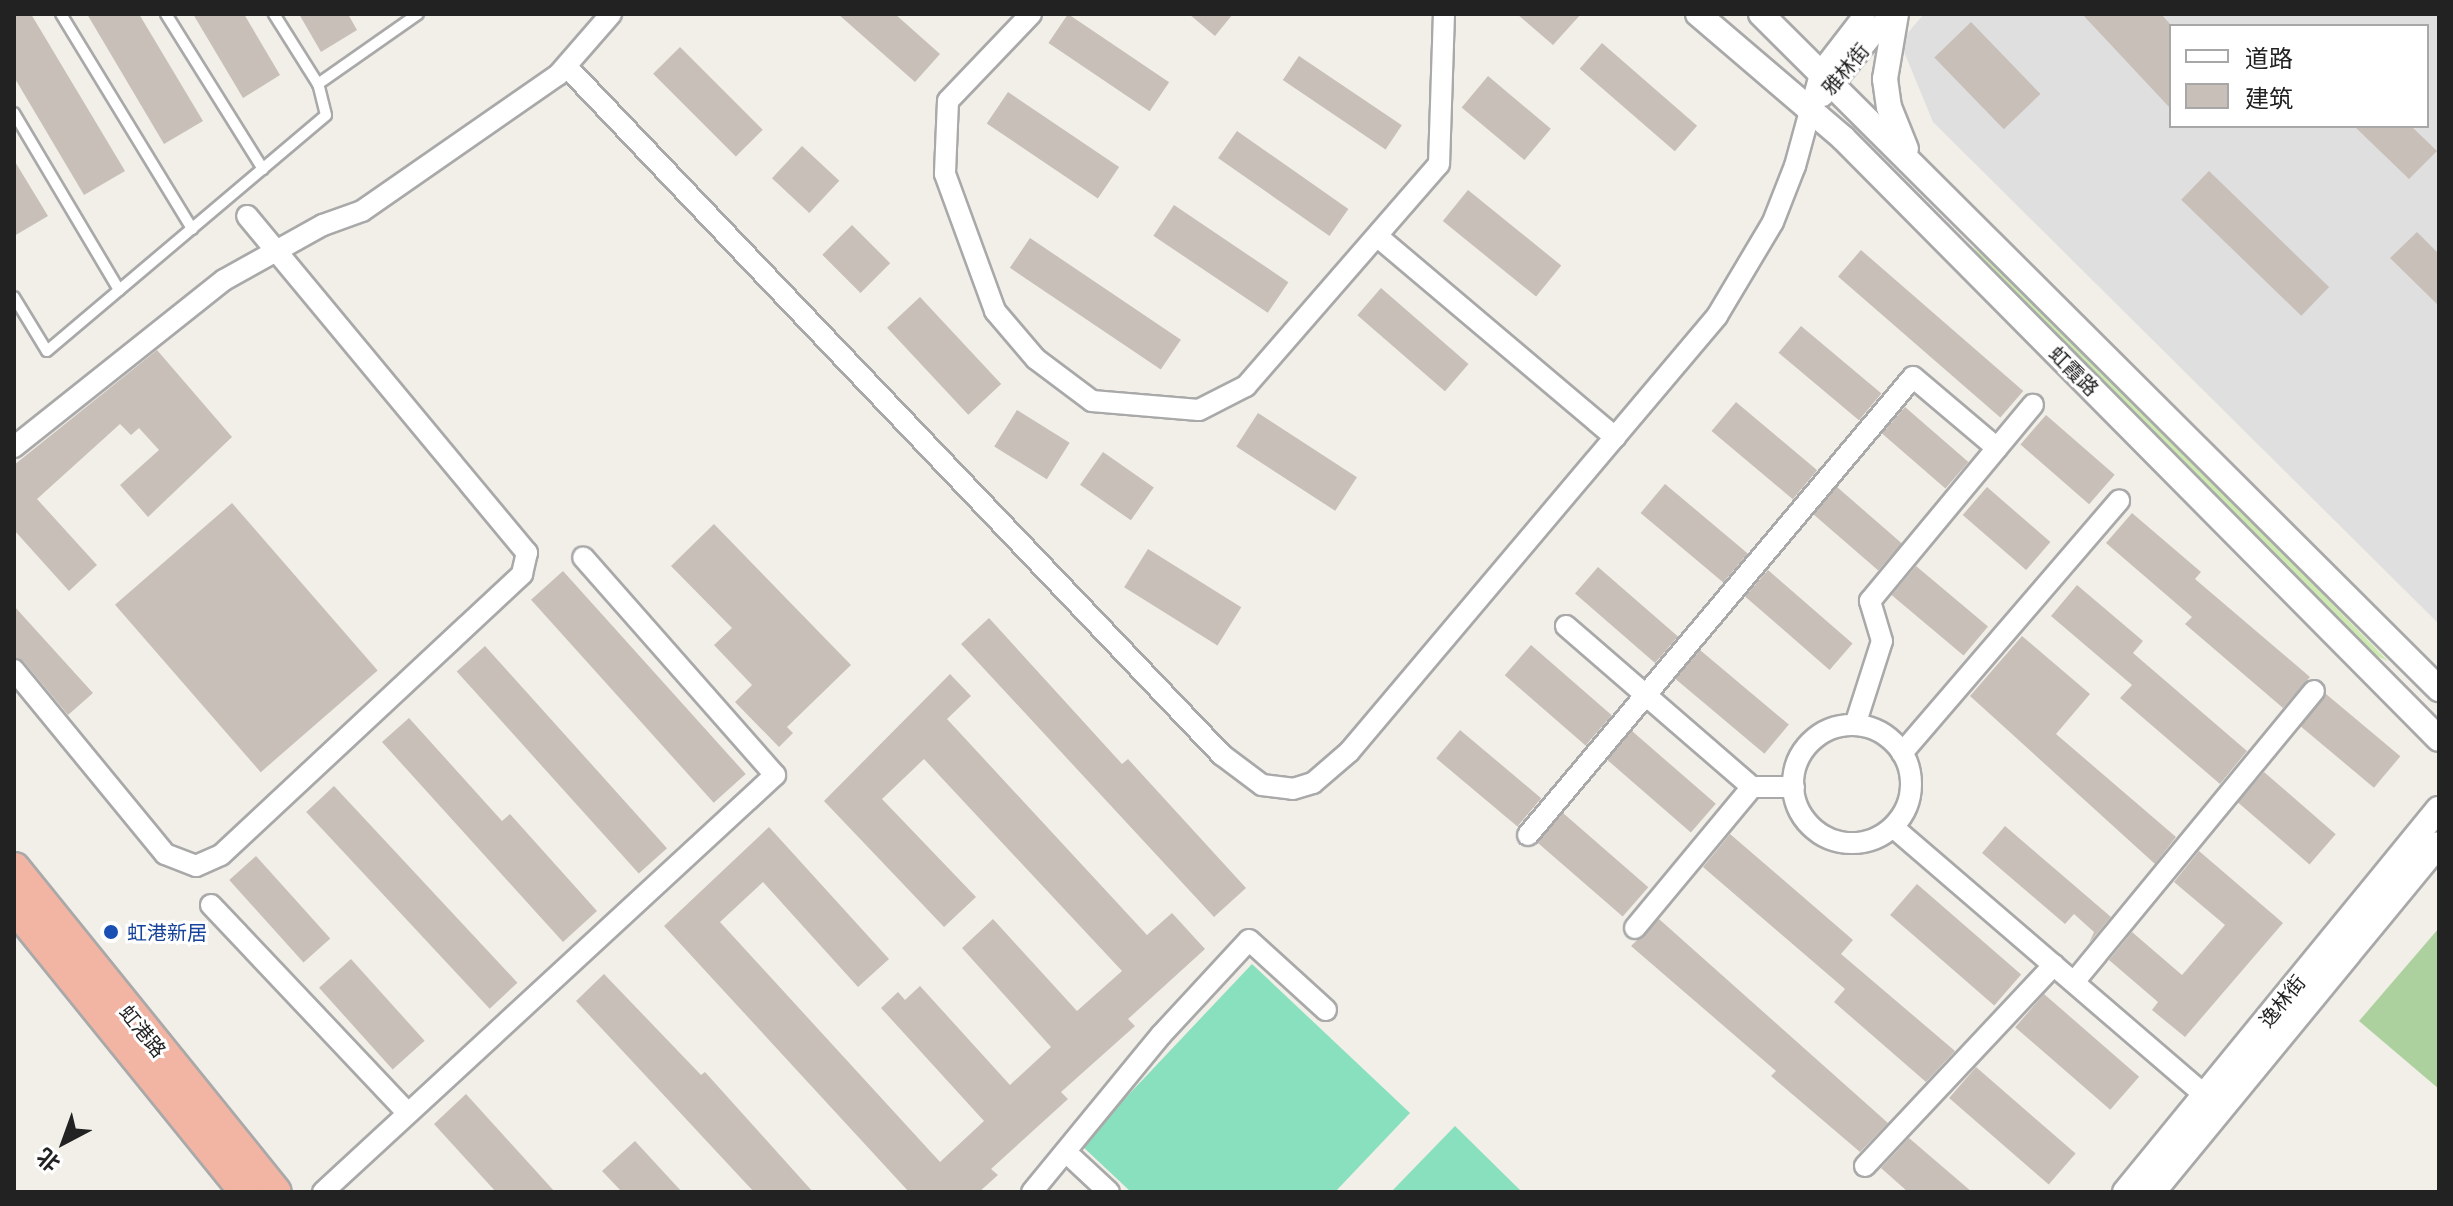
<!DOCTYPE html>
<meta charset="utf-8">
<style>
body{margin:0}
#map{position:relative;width:2453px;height:1206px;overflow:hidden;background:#f2efe9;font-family:"Golos Text","Noto Sans SC",sans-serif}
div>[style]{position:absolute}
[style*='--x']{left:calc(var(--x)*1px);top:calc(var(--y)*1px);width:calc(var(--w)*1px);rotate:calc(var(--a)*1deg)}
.residential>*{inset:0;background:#e0dfdf}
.grass>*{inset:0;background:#cdebb0}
.forest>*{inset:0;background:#add19e}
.pitch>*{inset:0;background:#88e0be}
.building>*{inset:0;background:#c7bfb8;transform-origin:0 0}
.roads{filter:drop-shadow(2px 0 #a9a9a9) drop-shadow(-2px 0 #a9a9a9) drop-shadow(0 2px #a9a9a9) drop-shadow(0 -2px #a9a9a9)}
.service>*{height:10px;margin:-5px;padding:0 5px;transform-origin:5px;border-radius:5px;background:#fff}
.minor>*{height:20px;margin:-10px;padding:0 10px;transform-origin:10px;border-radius:10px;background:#fff}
.minor>.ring{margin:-10px;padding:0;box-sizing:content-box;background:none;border:20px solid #fff;border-radius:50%}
.tertiary>*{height:24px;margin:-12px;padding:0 12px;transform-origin:12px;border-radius:12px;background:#fff}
.trunk>*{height:32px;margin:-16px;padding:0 16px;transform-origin:16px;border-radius:16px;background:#f2b4a3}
.dots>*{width:22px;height:22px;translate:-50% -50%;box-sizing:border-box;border:4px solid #fff;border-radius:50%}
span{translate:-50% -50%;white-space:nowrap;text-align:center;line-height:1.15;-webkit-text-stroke:6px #fff;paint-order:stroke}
.street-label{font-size:20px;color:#222}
.transit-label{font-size:20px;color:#164399}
.left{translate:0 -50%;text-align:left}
.frame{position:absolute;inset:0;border:16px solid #222;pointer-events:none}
.legend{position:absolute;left:2169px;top:24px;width:260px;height:104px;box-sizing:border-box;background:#fff;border:2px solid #a7a7a7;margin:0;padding:10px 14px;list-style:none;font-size:24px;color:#222}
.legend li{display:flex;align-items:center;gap:16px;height:40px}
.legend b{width:40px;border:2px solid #a7a7a7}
.north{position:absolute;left:24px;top:1102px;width:80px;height:80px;-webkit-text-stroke:6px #fff;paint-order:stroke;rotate:221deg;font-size:22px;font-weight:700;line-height:32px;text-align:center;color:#222}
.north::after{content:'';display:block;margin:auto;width:28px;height:36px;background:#222;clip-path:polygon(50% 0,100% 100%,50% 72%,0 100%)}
</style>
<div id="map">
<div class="residential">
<div style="clip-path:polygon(evenodd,1924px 14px,2439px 14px,2439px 624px,1933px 122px,1900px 42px,1924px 14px,2171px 26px,2427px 26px,2427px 126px,2171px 126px,2171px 26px)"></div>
</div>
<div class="grass">
<div style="clip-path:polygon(1963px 241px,2007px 271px,2388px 661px,2370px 653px,1960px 244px)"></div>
</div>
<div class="forest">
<div style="clip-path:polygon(2439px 928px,2439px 1089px,2359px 1021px)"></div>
</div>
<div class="pitch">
<div style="clip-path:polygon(1252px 964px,1410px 1113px,1335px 1192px,1131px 1192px,1081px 1145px)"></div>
<div style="clip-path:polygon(1455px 1126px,1522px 1192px,1391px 1192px)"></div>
</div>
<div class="building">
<div style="clip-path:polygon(14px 14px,31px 14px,125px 171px,84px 195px,14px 77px)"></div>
<div style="clip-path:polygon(87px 14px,139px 14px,203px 121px,164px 144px)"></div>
<div style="clip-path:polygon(193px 14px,244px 14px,280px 75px,243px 98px)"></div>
<div style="clip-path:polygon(299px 14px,348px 14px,357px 30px,321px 52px)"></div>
<div style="clip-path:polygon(838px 14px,895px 14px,940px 54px,915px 82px)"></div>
<div style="left:1068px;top:14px;width:122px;height:35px;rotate:34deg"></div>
<div style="clip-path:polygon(1189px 14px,1233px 14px,1215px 36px)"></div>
<div style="clip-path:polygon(1517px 14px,1581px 14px,1553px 45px)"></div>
<div style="clip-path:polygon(2082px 14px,2161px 14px,2171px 25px,2171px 109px)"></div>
<div style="left:1971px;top:22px;width:100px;height:51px;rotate:46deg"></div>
<div style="left:1602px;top:43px;width:126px;height:34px;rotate:41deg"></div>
<div style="left:680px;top:47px;width:117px;height:38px;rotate:45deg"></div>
<div style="left:1299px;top:56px;width:124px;height:29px;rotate:34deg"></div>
<div style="left:1488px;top:76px;width:82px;height:41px;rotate:40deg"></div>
<div style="left:1008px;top:92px;width:134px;height:38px;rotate:34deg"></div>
<div style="clip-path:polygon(2354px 126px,2411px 126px,2437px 151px,2409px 179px)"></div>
<div style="left:1237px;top:131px;width:136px;height:33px;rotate:35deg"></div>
<div style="left:802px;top:146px;width:51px;height:44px;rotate:43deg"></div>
<div style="clip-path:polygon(14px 160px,48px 216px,14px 236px)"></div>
<div style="left:2209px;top:171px;width:167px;height:40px;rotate:44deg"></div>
<div style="left:1468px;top:190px;width:120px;height:40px;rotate:39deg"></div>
<div style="left:1174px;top:205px;width:138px;height:37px;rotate:34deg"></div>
<div style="left:852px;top:225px;width:54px;height:42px;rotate:45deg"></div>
<div style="clip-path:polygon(2417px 232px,2439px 254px,2439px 306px,2390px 258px)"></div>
<div style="left:1030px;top:238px;width:182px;height:36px;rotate:34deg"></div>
<div style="left:1861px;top:250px;width:215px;height:35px;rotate:41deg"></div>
<div style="left:1381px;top:288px;width:116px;height:36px;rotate:41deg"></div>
<div style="left:920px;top:297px;width:119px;height:45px;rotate:47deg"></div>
<div style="left:1801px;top:326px;width:105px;height:35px;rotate:40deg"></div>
<div style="clip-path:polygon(157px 350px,232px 437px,148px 517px,120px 485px,159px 450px,139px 428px,131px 435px,120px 424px,37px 499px,97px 565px,69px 591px,14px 530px,14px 465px)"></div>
<div style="left:1736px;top:402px;width:106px;height:38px;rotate:40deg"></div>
<div style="left:1905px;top:407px;width:84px;height:35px;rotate:41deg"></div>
<div style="left:1017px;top:410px;width:62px;height:43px;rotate:32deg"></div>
<div style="left:1258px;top:413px;width:118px;height:40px;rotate:33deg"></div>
<div style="left:2046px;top:415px;width:91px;height:39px;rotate:41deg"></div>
<div style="left:1103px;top:452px;width:62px;height:40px;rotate:35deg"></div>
<div style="left:1665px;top:484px;width:108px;height:38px;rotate:40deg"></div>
<div style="left:1837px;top:487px;width:86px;height:36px;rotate:41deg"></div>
<div style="left:1987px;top:487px;width:84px;height:37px;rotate:41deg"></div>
<div style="left:232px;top:503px;width:222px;height:155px;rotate:49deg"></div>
<div style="clip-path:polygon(2132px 513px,2201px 572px,2195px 579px,2310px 677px,2283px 708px,2185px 624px,2192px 617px,2106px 543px)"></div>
<div style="clip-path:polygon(714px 524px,851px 665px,787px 727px,793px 733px,779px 747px,735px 702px,752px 685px,714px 645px,732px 628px,671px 566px)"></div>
<div style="left:1148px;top:549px;width:110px;height:45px;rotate:32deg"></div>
<div style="left:1916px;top:566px;width:94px;height:38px;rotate:40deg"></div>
<div style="left:1598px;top:567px;width:106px;height:35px;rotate:41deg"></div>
<div style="left:1768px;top:570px;width:112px;height:35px;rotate:41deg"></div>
<div style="left:563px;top:571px;width:273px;height:43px;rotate:48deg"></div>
<div style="clip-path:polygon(2077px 585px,2143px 641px,2133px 653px,2247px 751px,2220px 784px,2120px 698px,2132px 685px,2051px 616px)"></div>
<div style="clip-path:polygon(14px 606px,93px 693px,68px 715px,24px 662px,14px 657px)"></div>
<div style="clip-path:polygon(989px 618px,1122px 764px,1128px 759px,1246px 888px,1214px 917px,961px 644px)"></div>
<div style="clip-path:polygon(2022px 636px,2090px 694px,2056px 734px,2176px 837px,2155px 864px,1970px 696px)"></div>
<div style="left:1531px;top:645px;width:107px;height:40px;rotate:41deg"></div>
<div style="left:485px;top:646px;width:272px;height:38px;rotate:48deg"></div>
<div style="left:1700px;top:650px;width:116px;height:38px;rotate:40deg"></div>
<div style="clip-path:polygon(950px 674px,971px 696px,947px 719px,1147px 935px,1172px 913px,1205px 949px,1128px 1019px,1135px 1026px,1061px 1092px,1068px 1099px,991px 1169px,998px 1175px,979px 1192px,909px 1192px,664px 926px,769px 827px,889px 959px,858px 987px,763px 882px,720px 922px,940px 1162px,984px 1121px,881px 1008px,898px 992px,905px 1000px,920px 986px,1010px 1085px,1051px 1047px,962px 948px,993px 919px,1077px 1011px,1122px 971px,924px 759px,882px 799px,976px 897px,944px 927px,824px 801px)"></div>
<div style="left:2326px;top:694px;width:97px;height:41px;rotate:40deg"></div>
<div style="clip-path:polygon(409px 718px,502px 821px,510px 814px,597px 911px,563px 942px,382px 742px)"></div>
<div style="left:1460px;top:730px;width:106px;height:37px;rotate:40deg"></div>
<div style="left:1632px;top:731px;width:111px;height:38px;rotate:41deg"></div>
<div style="left:2264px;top:772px;width:95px;height:40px;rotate:41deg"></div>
<div style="left:334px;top:786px;width:269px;height:38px;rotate:47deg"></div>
<div style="left:1563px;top:813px;width:113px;height:39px;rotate:41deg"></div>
<div style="clip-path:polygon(2005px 826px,2111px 917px,2089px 943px,2094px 932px,2074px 914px,2065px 924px,1982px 853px)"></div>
<div style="clip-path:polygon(1730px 834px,1853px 940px,1841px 954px,1955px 1051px,1926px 1082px,1834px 1002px,1845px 989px,1703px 867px)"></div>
<div style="clip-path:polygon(2199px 851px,2283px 923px,2185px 1037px,2152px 1010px,2158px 1002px,2109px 960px,2132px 932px,2182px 975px,2225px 925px,2174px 882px)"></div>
<div style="left:256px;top:856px;width:111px;height:36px;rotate:48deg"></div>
<div style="left:1917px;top:884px;width:138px;height:41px;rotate:41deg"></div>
<div style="clip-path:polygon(1659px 919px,1888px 1123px,1860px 1152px,1771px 1076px,1776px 1071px,1631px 946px)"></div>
<div style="left:351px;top:959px;width:110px;height:43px;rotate:48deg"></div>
<div style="clip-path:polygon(604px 974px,701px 1075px,705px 1072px,813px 1192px,754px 1192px,576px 1001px)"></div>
<div style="left:2044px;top:994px;width:126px;height:44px;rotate:41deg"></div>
<div style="left:1976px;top:1067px;width:132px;height:41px;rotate:41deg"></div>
<div style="clip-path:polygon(466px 1094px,555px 1192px,496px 1192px,434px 1124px)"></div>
<div style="clip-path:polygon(1909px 1138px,1972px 1192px,1908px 1192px,1881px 1168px)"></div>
<div style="clip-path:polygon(635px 1141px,682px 1192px,622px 1192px,602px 1171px)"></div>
</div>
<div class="roads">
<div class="service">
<div style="--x:61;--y:14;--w:252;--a:58.6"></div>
<div style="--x:166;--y:14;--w:183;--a:58"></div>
<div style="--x:318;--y:84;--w:122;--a:-35"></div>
<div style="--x:14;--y:113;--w:206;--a:59.3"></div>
<div style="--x:14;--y:297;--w:63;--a:58.6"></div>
<div style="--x:47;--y:351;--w:365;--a:-40.2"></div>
<div style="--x:326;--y:115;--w:32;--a:-104"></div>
<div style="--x:318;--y:84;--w:83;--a:-122.2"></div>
</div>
<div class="minor">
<div style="--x:1031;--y:14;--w:120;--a:133.7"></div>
<div style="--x:948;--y:101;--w:73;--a:92.4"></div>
<div style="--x:945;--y:174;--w:146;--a:69.9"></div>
<div style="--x:995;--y:311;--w:63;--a:49.5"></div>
<div style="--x:1036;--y:359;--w:70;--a:36.9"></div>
<div style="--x:1092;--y:401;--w:107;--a:4.8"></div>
<div style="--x:1199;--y:410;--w:53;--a:-27.1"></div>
<div style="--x:1246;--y:386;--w:294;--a:-49"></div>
<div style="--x:1439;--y:164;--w:150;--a:-88.1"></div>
<div style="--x:567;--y:67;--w:950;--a:46.41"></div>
<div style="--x:1222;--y:755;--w:50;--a:36.9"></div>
<div style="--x:1262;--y:785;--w:31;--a:7"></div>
<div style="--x:1293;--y:789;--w:21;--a:-17"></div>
<div style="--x:1313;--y:783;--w:48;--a:-40.7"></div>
<div style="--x:1349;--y:752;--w:571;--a:-49.83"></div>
<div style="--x:1717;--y:316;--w:109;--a:-59.2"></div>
<div style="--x:1773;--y:222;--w:60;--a:-68.6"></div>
<div style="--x:1795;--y:166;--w:98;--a:-74.7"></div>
<div style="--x:1821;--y:71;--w:72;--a:-52.3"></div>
<div style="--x:1823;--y:96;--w:106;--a:-50.7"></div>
<div style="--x:1377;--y:236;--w:312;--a:40.2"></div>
<div style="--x:14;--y:447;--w:268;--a:-38.5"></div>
<div style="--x:224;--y:280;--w:113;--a:-29.1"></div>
<div style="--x:323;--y:225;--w:41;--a:-19.7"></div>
<div style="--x:362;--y:211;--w:239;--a:-34.8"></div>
<div style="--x:558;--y:75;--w:81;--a:-49"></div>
<div style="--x:1566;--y:626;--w:246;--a:40.9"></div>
<div style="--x:1752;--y:787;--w:42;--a:0"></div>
<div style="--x:14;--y:670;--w:238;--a:50.6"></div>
<div style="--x:165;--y:854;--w:33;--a:21"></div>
<div style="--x:196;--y:866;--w:27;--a:-24"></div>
<div style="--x:221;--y:855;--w:412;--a:-43"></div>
<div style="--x:522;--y:574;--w:22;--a:-77"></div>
<div style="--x:527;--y:553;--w:438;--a:-129.7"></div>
<div style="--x:1855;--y:725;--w:88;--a:-72.2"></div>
<div style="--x:1882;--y:641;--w:42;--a:-106.7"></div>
<div style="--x:1870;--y:601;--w:255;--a:-50.3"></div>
<div class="ring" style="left:1793px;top:725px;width:98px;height:98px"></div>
<div style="--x:1902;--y:753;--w:333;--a:-49.3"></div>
<div style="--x:1893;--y:827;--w:425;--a:40.7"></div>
<div style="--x:1528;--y:835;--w:598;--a:-49.95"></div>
<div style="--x:1913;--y:377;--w:110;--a:40.2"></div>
<div style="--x:211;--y:905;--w:286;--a:46.6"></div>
<div style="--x:1635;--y:928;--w:183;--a:-50.3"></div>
<div style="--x:2074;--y:982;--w:377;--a:-50.5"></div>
<div style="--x:1067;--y:1153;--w:57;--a:42.9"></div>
<div style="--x:1865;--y:1166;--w:276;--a:-46.8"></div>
<div style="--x:323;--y:1192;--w:615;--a:-42.69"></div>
<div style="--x:775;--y:775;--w:290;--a:-131.4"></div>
<div style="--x:1032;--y:1192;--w:203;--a:-50.6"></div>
<div style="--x:1161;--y:1035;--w:129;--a:-47.2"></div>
<div style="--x:1249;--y:940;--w:104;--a:42.3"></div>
</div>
<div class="tertiary">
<div style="--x:1698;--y:14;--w:191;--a:40.5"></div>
<div style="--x:1843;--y:138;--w:846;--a:45.24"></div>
<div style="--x:1761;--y:14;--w:957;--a:44.87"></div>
<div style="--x:1896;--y:14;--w:66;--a:99.6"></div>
<div style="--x:1885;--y:79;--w:28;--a:82"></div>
<div style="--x:1889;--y:107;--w:45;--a:68"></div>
<div style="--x:2125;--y:1192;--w:495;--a:-50.7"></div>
<div style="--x:2153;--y:1192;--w:450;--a:-50.6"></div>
</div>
<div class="trunk">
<div style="--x:14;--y:869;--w:415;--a:51.1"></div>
<div style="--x:14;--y:905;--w:369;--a:51"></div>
</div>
</div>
<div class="dots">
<div style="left:111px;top:932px;background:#1a4fb4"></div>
</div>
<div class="street-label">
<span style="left:1845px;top:69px;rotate:-50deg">雅林街</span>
<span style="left:2074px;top:371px;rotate:45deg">虹霞路</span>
<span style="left:2282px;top:1001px;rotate:-51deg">逸林街</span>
<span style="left:143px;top:1031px;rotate:51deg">虹港路</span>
</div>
<div class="transit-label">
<span class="left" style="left:127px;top:932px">虹港新居</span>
</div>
<div class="frame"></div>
<ul class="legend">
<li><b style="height:10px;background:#fff"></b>道路</li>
<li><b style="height:22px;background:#c7bfb8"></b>建筑</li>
</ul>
<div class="north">北</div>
</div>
